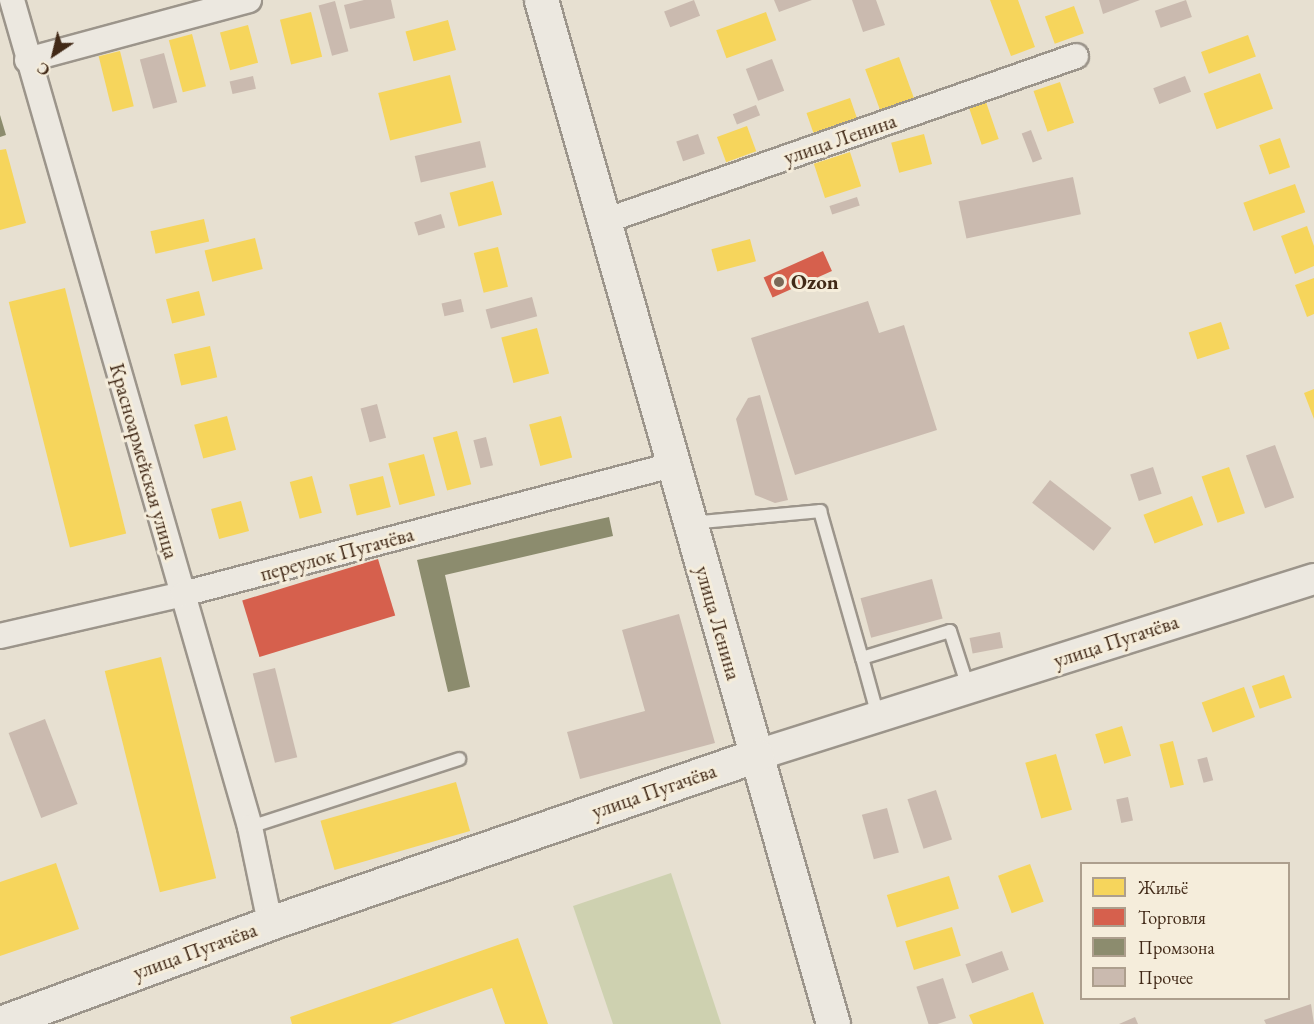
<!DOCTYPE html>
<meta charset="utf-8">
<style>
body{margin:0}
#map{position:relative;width:1314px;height:1024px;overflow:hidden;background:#e7e0d1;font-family:"EB Garamond",serif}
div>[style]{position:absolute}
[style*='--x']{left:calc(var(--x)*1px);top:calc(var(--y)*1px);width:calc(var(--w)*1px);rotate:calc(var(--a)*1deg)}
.green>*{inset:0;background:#ced1b0}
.homes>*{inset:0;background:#f6d55c;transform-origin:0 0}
.shops>*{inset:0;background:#d6604d;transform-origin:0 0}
.industry>*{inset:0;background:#8c8c6e}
.building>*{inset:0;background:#cabaaf;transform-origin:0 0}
.roads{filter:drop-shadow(2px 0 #9c958b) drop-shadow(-2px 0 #9c958b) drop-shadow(0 2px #9c958b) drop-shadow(0 -2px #9c958b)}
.service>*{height:12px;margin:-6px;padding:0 6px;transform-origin:6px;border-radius:6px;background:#ece8e0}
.minor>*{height:24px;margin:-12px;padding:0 12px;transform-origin:12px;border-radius:12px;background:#ece8e0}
.tertiary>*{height:30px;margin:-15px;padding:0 15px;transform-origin:15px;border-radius:15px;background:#ece8e0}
.secondary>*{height:33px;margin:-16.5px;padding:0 16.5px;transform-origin:16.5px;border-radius:16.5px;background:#ece8e0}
.dots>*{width:16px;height:16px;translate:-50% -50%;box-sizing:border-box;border:3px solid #f5eddb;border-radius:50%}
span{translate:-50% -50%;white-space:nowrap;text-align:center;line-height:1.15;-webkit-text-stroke:6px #f5eddb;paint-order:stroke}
.street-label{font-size:21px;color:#412917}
.poi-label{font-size:21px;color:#412917;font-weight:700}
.left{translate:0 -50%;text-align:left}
.legend{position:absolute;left:1080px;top:862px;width:210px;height:138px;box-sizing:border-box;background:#f5eddb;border:2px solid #ad9f8d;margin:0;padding:8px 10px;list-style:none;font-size:18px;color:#412917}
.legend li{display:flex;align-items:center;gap:12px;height:30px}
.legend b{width:30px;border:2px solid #ad9f8d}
.north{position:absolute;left:24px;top:24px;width:60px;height:60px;-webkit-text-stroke:4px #f5eddb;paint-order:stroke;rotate:215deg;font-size:16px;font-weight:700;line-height:24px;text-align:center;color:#412917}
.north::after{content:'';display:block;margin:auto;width:21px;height:27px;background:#412917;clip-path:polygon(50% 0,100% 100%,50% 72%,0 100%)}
</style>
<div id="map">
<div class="green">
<div style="clip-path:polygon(671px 873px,721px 1024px,613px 1024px,573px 906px)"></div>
</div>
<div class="homes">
<div style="clip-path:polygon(990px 0,1018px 0,1035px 47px,1011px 56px)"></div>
<div style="left:1074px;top:6px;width:29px;height:31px;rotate:70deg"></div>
<div style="left:311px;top:12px;width:46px;height:32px;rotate:76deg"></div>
<div style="left:766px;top:12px;width:30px;height:53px;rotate:70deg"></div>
<div style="left:448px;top:20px;width:31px;height:44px;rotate:75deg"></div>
<div style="left:248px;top:25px;width:39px;height:29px;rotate:75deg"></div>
<div style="left:192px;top:34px;width:54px;height:24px;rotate:75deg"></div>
<div style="left:1248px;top:35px;width:23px;height:50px;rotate:70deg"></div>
<div style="left:120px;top:51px;width:57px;height:22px;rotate:76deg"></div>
<div style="left:899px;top:57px;width:45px;height:36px;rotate:70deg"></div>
<div style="left:1260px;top:73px;width:38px;height:60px;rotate:70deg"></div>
<div style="left:450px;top:75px;width:49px;height:74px;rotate:76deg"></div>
<div style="left:1060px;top:82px;width:43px;height:28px;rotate:71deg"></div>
<div style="left:850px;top:98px;width:21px;height:46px;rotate:71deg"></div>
<div style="left:986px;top:102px;width:39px;height:18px;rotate:71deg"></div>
<div style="left:747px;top:126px;width:27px;height:32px;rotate:70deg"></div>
<div style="left:924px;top:134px;width:31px;height:34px;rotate:75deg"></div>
<div style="left:1280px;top:138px;width:31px;height:22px;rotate:71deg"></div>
<div style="clip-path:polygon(6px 149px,26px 223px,0 230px,0 150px)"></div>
<div style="left:850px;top:152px;width:36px;height:38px;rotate:72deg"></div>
<div style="left:493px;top:181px;width:35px;height:45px;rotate:75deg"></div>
<div style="left:1295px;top:184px;width:30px;height:55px;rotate:70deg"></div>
<div style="left:204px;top:219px;width:23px;height:55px;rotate:77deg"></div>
<div style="clip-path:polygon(1307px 226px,1314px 246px,1314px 266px,1295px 274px,1281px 236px)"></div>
<div style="left:255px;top:238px;width:32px;height:52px;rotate:76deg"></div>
<div style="left:750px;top:239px;width:23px;height:40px;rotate:75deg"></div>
<div style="left:498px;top:247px;width:41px;height:25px;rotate:76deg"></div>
<div style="clip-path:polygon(1314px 278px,1314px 314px,1307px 317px,1295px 285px)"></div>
<div style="left:65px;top:288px;width:253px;height:58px;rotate:76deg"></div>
<div style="left:199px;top:291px;width:25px;height:34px;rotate:76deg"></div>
<div style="left:1221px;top:322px;width:28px;height:34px;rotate:72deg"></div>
<div style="left:537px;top:328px;width:47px;height:37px;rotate:75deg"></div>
<div style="left:210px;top:346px;width:32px;height:37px;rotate:77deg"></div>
<div style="clip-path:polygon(1314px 389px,1314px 419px,1304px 393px)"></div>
<div style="left:227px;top:416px;width:35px;height:34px;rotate:75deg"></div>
<div style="left:561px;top:416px;width:43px;height:33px;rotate:75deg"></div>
<div style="left:457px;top:431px;width:55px;height:25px;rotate:75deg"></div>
<div style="left:424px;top:454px;width:43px;height:37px;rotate:75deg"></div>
<div style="left:1229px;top:467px;width:49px;height:29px;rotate:71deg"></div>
<div style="left:312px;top:476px;width:38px;height:23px;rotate:75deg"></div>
<div style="left:383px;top:476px;width:32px;height:35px;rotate:76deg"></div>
<div style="left:1192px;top:496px;width:31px;height:52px;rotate:69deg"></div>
<div style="left:241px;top:501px;width:31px;height:31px;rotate:75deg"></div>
<div style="left:161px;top:657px;width:228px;height:58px;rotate:76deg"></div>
<div style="left:1284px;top:675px;width:24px;height:34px;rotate:71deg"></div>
<div style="left:1244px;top:687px;width:32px;height:45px;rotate:70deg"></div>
<div style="left:1122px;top:726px;width:31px;height:28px;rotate:73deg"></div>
<div style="left:1173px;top:741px;width:45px;height:14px;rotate:76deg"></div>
<div style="left:1056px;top:754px;width:58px;height:32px;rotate:74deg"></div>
<div style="left:456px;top:782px;width:51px;height:141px;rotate:74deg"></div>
<div style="clip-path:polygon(56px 863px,79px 929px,0 956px,0 882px)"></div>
<div style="left:1030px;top:864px;width:40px;height:34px;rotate:70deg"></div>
<div style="left:949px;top:876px;width:34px;height:65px;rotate:73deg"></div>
<div style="left:952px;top:927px;width:30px;height:49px;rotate:73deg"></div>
<div style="clip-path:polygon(518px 938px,548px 1024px,505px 1024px,492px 988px,390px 1024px,292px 1024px,290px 1017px)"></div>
<div style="clip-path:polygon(1033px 992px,1044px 1024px,973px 1024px,969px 1015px)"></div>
</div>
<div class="shops">
<div style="left:823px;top:251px;width:22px;height:65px;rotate:66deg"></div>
<div style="left:378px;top:559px;width:59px;height:142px;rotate:73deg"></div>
</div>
<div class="industry">
<div style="clip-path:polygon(0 115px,6px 135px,0 137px)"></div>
<div style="clip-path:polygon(609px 517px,613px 536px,445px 575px,470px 687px,448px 692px,417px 560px)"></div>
</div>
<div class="building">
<div style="clip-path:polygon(364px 0,391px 0,395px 18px,350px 29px,344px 5px)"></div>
<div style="left:694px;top:0;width:17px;height:32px;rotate:69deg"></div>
<div style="clip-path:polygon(774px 0,812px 0,779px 12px)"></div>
<div style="clip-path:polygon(852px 0,876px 0,885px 25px,863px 32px)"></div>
<div style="clip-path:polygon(1099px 0,1140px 0,1103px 14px)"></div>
<div style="left:1186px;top:0;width:18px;height:33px;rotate:71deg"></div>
<div style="left:335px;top:1px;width:52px;height:17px;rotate:75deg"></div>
<div style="left:164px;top:53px;width:51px;height:25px;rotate:75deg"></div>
<div style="left:772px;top:59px;width:34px;height:28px;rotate:69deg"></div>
<div style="left:253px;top:76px;width:13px;height:24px;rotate:77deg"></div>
<div style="left:1185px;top:76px;width:17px;height:34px;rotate:69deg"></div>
<div style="left:756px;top:105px;width:11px;height:25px;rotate:68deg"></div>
<div style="left:1031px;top:130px;width:31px;height:10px;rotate:69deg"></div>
<div style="left:698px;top:134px;width:21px;height:23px;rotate:71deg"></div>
<div style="left:480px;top:141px;width:27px;height:67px;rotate:77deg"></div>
<div style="left:1073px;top:177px;width:38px;height:117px;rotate:78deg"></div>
<div style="left:857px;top:197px;width:9px;height:29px;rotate:72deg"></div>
<div style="left:441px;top:214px;width:14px;height:28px;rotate:73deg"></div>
<div style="left:532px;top:297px;width:20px;height:48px;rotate:75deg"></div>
<div style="left:461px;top:299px;width:13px;height:20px;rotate:77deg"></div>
<div style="clip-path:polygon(868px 301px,879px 333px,904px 325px,937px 430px,795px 475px,751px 338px)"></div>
<div style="clip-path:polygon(760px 395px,788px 500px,775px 503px,755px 495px,736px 419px,748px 398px)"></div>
<div style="left:377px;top:404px;width:35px;height:17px;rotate:75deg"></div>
<div style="left:486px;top:437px;width:29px;height:13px;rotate:76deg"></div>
<div style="left:1275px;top:445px;width:56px;height:31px;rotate:70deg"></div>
<div style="left:1153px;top:467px;width:28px;height:24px;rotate:72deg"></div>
<div style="left:1050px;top:480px;width:78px;height:29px;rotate:38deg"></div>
<div style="left:932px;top:579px;width:41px;height:74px;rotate:75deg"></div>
<div style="clip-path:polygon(679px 614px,715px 743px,580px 779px,567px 732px,645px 711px,622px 630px)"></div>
<div style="left:1000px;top:632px;width:16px;height:31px;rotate:79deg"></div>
<div style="left:275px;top:668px;width:92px;height:23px;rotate:76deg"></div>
<div style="left:45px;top:719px;width:91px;height:39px;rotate:69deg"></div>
<div style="left:1207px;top:757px;width:24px;height:10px;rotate:75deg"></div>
<div style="left:936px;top:790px;width:52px;height:30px;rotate:72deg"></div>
<div style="left:1128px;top:797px;width:24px;height:12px;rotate:78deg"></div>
<div style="left:887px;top:808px;width:46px;height:26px;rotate:75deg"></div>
<div style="left:1002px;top:951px;width:20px;height:39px;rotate:70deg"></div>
<div style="left:943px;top:978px;width:42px;height:28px;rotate:72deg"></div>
<div style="clip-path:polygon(1311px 1004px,1314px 1024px,1266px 1024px,1264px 1020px)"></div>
<div style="clip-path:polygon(1135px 1017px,1138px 1024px,1119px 1024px)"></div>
</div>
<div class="roads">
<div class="service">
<div style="--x:691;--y:523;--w:130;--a:-5.3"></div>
<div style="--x:820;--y:511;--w:153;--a:74.1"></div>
<div style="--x:878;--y:716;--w:60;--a:-105.4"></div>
<div style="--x:862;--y:658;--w:92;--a:-17.1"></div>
<div style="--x:950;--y:631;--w:59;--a:72.2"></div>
<div style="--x:250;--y:827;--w:220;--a:-18"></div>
</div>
<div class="minor">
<div style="--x:12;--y:0;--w:861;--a:73.94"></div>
<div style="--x:250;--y:827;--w:98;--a:78.2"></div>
<div style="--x:27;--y:60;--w:230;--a:-15.1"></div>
<div style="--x:605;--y:221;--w:499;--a:-19.3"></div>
<div style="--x:0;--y:636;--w:188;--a:-12.9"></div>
<div style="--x:183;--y:594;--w:506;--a:-14.78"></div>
</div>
<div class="tertiary">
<div style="--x:757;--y:755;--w:584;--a:-17.54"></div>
</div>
<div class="secondary">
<div style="--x:541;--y:0;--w:1065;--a:74.08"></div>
<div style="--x:0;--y:1023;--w:288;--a:-20.3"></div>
<div style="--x:270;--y:923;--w:515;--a:-19.03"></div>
</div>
</div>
<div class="dots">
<div style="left:779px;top:282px;background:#7b6958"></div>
</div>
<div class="street-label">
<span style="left:840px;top:139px;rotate:-19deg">улица Ленина</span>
<span style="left:144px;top:461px;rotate:74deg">Красноармейская улица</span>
<span style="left:337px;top:554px;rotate:-15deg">переулок Пугачёва</span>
<span style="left:718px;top:623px;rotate:74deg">улица Ленина</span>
<span style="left:1116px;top:641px;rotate:-18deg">улица Пугачёва</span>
<span style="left:654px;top:791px;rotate:-19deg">улица Пугачёва</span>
<span style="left:195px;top:951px;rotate:-20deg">улица Пугачёва</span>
</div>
<div class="poi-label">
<span class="left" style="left:791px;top:282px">Ozon</span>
</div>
<ul class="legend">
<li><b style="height:16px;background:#f6d55c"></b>Жильё</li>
<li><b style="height:16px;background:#d6604d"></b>Торговля</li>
<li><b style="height:16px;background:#8c8c6e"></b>Промзона</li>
<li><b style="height:16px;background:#cabaaf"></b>Прочее</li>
</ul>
<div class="north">С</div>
</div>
